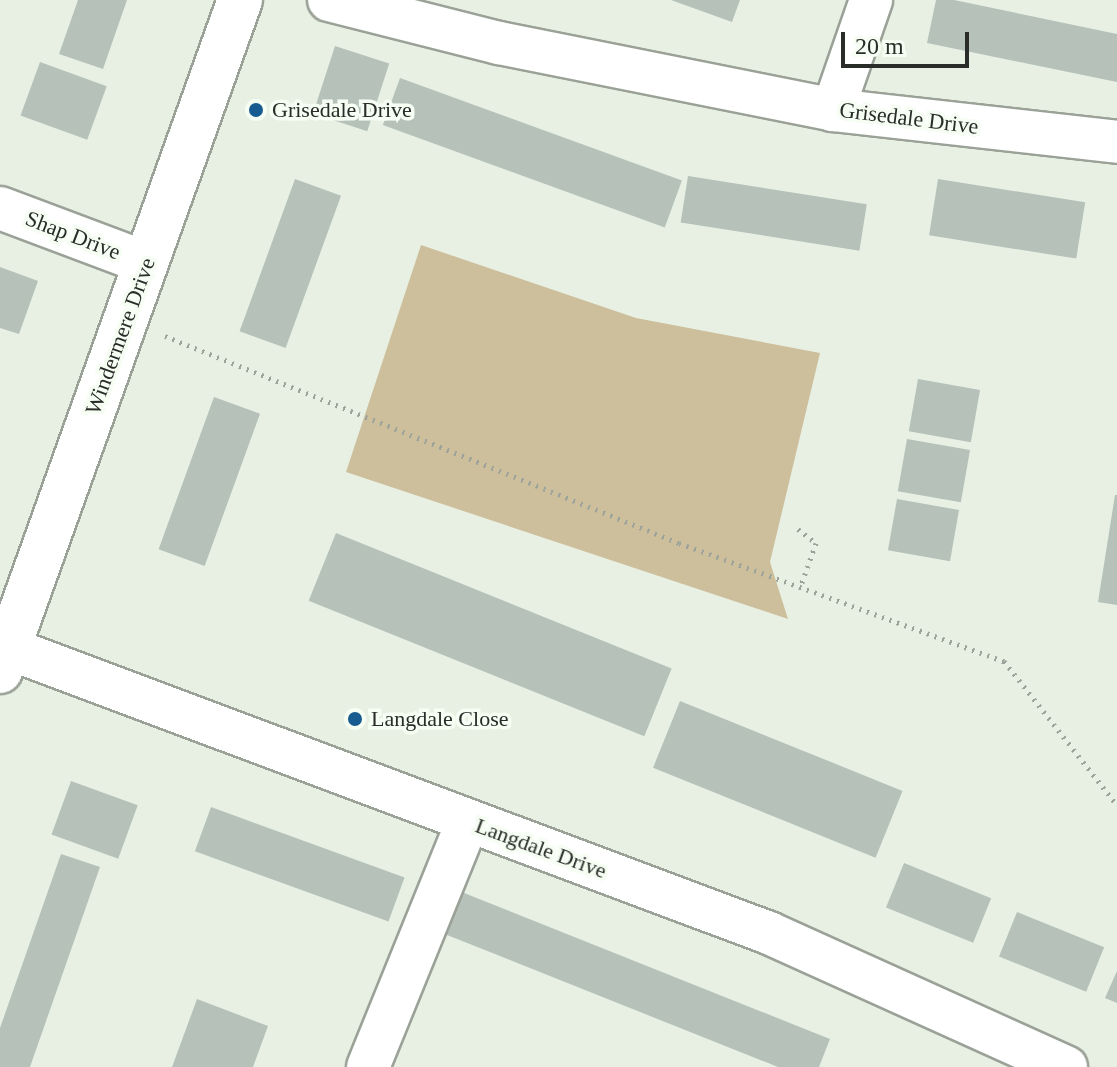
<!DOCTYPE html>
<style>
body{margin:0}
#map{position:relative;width:1117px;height:1067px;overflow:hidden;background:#e8f0e4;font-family:Georgia,serif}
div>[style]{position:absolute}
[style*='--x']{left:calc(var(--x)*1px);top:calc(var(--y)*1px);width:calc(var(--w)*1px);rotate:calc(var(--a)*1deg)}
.green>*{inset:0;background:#cdbf9c}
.building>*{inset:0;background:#b5c1b9;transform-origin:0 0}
.path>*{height:5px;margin-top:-2.5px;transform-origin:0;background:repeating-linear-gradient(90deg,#9da39a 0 2px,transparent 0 8px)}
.roads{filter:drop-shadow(2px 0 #9aa197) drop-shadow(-2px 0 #9aa197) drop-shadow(0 2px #9aa197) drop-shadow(0 -2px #9aa197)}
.street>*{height:42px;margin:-21px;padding:0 21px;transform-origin:21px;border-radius:21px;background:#fff}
.secondary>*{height:44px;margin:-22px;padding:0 22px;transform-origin:22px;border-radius:22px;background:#fff}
.dots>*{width:22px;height:22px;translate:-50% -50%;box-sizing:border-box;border:4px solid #f6fdf2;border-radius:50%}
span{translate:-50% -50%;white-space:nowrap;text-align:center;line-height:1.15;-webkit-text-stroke:7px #f6fdf2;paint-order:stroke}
.poi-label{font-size:22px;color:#292c28}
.left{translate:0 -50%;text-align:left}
.street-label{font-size:22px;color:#292c28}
.scale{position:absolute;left:841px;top:32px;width:128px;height:36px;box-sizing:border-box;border:4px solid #292c28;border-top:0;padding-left:10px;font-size:24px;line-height:28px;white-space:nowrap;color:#292c28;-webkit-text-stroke:6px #f6fdf2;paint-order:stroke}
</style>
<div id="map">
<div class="green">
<div style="clip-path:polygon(421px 245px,636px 318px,820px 353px,770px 562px,788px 619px,346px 472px)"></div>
</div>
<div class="building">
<div style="clip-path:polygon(78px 0,127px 0,103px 69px,59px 54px)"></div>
<div style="clip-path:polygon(671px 0,740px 0,732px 22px)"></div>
<div style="clip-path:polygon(936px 0,954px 0,1117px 34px,1117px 82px,927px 43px)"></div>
<div style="left:335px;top:46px;width:57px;height:71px;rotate:18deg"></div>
<div style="left:40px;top:62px;width:71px;height:57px;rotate:20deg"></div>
<div style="left:400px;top:78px;width:300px;height:50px;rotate:20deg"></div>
<div style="left:688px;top:176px;width:181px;height:47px;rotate:9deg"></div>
<div style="left:295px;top:179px;width:49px;height:162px;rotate:20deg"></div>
<div style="left:938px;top:179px;width:149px;height:57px;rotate:9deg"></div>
<div style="clip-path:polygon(0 267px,38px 281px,19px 334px,0 328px)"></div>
<div style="left:918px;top:379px;width:63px;height:53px;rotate:10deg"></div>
<div style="left:214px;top:397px;width:49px;height:162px;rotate:20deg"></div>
<div style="left:907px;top:439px;width:64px;height:53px;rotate:10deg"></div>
<div style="clip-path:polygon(1115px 495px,1117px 495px,1117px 605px,1098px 602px)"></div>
<div style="left:897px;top:499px;width:63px;height:52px;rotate:10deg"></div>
<div style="left:336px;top:533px;width:362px;height:73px;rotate:22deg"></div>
<div style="left:680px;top:701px;width:240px;height:72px;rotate:22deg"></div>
<div style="left:71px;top:781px;width:71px;height:57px;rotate:20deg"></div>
<div style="left:211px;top:807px;width:206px;height:47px;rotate:20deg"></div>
<div style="clip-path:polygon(61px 854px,100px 867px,30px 1067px,0 1067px,0 1028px)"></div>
<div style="left:904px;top:863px;width:94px;height:48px;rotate:22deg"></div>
<div style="clip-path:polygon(459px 891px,830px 1039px,819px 1067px,778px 1067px,442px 933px)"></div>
<div style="left:1017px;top:912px;width:94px;height:48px;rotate:22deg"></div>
<div style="clip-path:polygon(1117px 971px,1117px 1003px,1105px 998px)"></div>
<div style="clip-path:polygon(197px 999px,268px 1026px,253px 1067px,172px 1067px)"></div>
</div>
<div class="path">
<div style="--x:165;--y:336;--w:554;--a:21.94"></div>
<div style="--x:679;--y:543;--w:346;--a:20"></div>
<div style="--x:1004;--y:661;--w:183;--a:51.9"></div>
<div style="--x:798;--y:529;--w:23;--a:38"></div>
<div style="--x:816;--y:543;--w:48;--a:109.6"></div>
</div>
<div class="roads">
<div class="street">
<div style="--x:329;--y:0;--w:175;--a:14.2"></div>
<div style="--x:499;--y:43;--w:341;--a:11.3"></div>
<div style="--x:833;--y:110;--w:286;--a:6.4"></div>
<div style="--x:833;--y:110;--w:116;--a:-70.9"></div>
<div style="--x:0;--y:208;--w:156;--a:20.6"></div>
<div style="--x:8;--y:648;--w:813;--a:20.53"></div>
<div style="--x:769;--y:933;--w:326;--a:24.3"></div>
<div style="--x:368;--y:1067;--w:266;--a:-67.9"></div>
</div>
<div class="secondary">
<div style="--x:0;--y:671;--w:713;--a:-70.32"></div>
</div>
</div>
<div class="dots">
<div style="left:256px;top:110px;background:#175b90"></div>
<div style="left:355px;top:719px;background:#175b90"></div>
</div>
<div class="poi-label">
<span class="left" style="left:272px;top:110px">Grisedale Drive</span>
<span class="left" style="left:371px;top:719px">Langdale Close</span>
</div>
<div class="street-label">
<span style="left:909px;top:118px;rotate:7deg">Grisedale Drive</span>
<span style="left:73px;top:235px;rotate:21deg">Shap Drive</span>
<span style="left:120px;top:336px;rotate:-70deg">Windermere Drive</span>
<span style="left:541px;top:848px;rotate:20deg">Langdale Drive</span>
</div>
<div class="scale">20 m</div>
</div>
